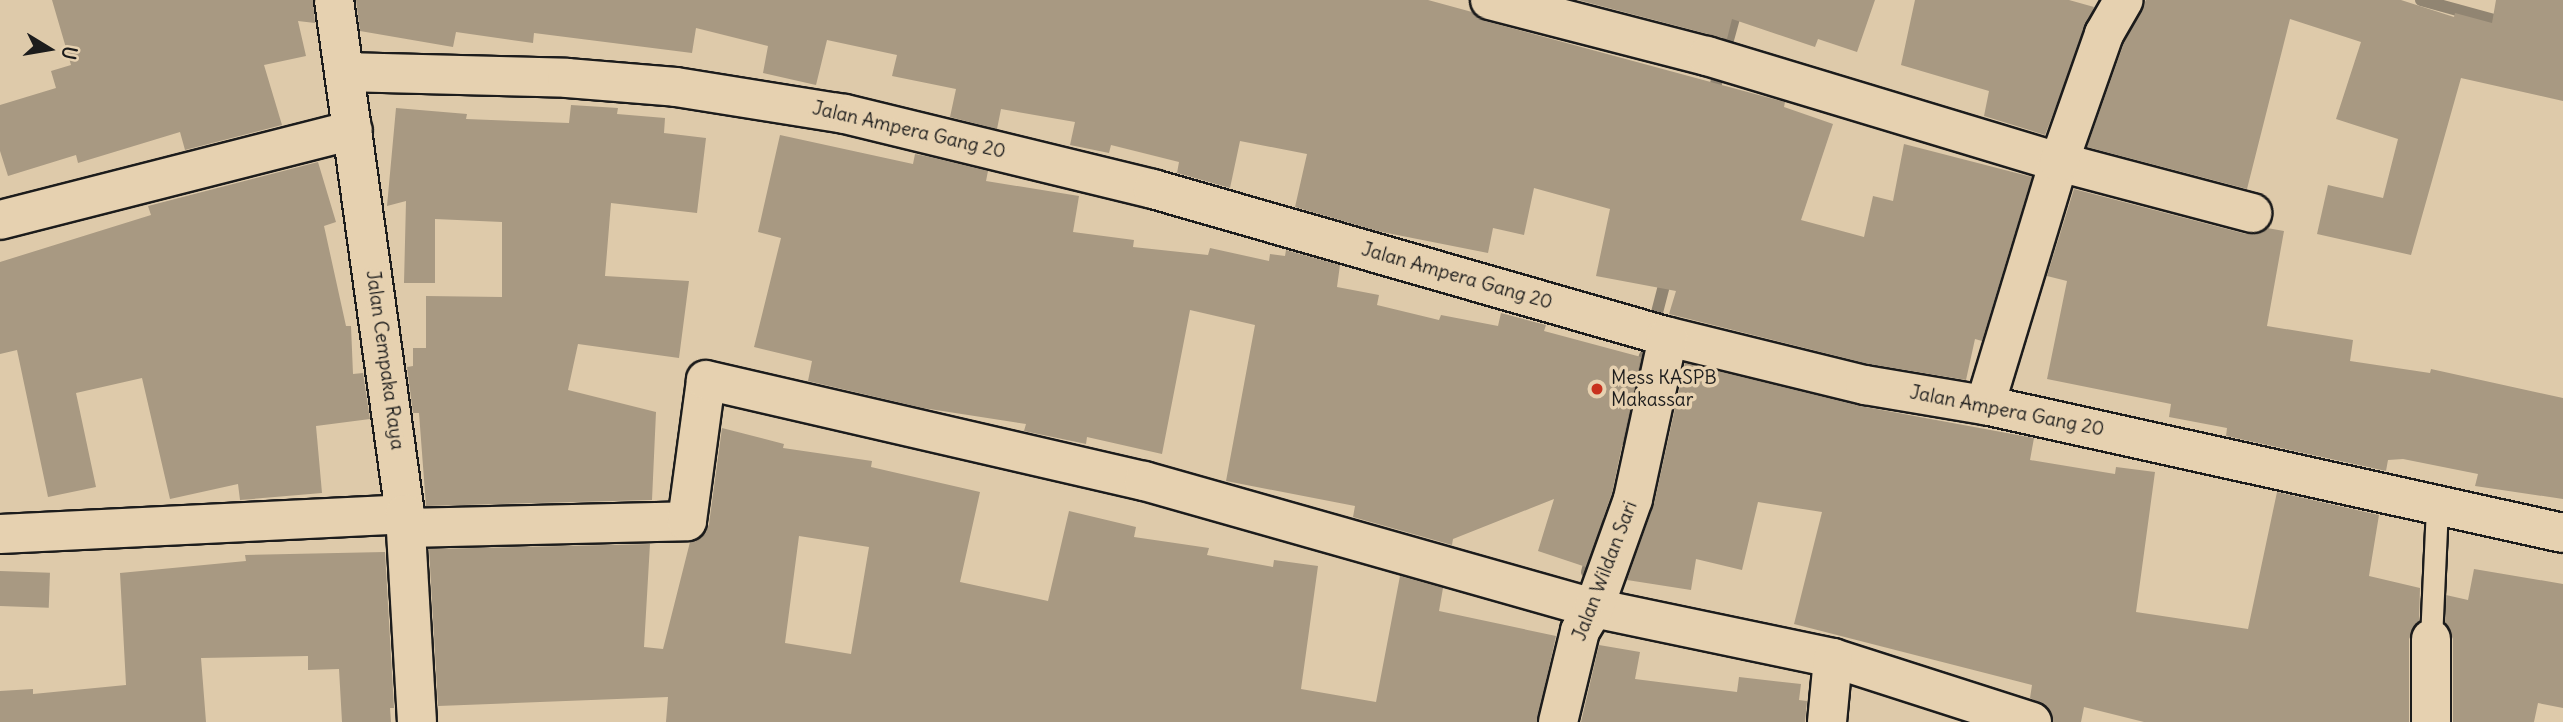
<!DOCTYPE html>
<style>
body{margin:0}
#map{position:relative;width:2563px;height:722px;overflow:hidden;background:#decaaa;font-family:Delius,sans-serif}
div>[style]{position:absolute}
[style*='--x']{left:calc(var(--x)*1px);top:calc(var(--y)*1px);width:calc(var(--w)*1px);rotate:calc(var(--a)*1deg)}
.stream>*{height:12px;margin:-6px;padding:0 6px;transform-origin:6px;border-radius:6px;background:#918572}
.building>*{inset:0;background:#a89982;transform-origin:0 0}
.roads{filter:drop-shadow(2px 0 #1c1c1c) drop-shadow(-2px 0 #1c1c1c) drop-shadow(0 2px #1c1c1c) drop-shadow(0 -2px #1c1c1c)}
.lane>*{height:21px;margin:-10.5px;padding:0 10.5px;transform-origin:10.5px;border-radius:10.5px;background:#e6d1b0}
.street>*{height:38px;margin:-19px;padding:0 19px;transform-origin:19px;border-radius:19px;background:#e6d1b0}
.secondary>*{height:38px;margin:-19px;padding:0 19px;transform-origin:19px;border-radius:19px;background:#e6d1b0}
.dots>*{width:19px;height:19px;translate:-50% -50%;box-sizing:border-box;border:4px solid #e6d1b0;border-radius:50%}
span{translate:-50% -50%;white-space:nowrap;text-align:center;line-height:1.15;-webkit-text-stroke:7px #e6d1b0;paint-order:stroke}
.street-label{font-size:19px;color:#1c1c1c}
.poi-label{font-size:19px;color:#1c1c1c}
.left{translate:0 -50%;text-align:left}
.north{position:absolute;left:14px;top:14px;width:70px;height:70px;-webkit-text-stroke:5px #e6d1b0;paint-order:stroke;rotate:101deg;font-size:19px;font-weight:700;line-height:28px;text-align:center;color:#1c1c1c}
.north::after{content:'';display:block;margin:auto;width:24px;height:32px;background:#1c1c1c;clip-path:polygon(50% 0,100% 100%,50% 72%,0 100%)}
</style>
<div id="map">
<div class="stream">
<div style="--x:2421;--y:0;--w:90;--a:15.4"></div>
<div style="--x:1712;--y:98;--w:102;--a:-74.6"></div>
<div style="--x:1653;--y:328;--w:56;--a:-75.5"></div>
<div style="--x:1623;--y:439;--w:86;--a:-75.2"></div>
<div style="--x:1587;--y:572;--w:49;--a:-74.5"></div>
</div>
<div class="building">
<div style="clip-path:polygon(52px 0,313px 0,315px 23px,298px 21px,306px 56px,264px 65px,282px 125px,185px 150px,180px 132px,78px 163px,76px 155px,8px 176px,0 151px,0 105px,56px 88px,51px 71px,71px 65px)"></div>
<div style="clip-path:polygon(356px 0,1428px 0,1472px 12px,1485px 21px,1785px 102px,1784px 107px,1833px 124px,1801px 220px,1864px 237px,1873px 196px,1893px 201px,1904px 144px,2032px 177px,1982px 341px,1975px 339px,1966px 380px,1869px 364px,1669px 314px,1676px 291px,1596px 276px,1610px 209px,1534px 188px,1524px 235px,1493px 228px,1488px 253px,1377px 231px,1295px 207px,1307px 154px,1240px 141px,1230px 188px,1177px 173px,1179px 162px,1111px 145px,1109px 153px,1070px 145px,1075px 122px,1001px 109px,997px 129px,950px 117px,956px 89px,892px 76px,897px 55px,827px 40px,816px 85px,763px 73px,768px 46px,696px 28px,692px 53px,534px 33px,533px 43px,456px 32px,453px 47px,360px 31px)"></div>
<div style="clip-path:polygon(1578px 0,1875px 0,1857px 52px,1818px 39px,1815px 47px,1732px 19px,1727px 39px)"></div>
<div style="clip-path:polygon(1915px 0,2069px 0,2094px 7px,2045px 135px,1984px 116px,1989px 91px,1901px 65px)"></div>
<div style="clip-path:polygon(2146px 0,2401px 0,2454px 17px,2455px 13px,2492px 23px,2496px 0,2563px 0,2563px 101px,2461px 78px,2411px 255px,2317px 234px,2328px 185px,2383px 198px,2398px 139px,2336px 119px,2361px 42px,2290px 19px,2247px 189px,2087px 147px,2124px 43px)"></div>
<div style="clip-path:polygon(571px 105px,618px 108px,617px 114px,665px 118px,664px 133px,706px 138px,697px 213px,611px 203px,605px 276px,689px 281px,679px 358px,578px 344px,568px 390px,656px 412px,652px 500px,426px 506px,419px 413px,413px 413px,407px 367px,413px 366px,413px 348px,426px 348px,426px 296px,502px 297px,502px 222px,435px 219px,435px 283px,404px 283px,406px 201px,387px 206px,396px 108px,467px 114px,466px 119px,569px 123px)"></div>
<div style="clip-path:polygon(780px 135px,913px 164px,915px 154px,930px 157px,988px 171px,986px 181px,1079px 196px,1073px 232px,1134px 240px,1133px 247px,1208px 255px,1210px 248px,1269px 261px,1270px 254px,1285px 256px,1286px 250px,1340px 265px,1337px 287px,1379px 295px,1377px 305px,1439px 320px,1441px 315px,1498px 326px,1501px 313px,1546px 325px,1544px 331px,1641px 357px,1612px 493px,1586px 567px,1538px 551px,1554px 499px,1453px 539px,1452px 545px,1353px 517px,1355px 506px,1226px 481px,1255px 325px,1190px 310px,1162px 454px,1087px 437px,1086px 444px,1024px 431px,1026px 424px,923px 408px,808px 381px,812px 361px,754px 347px,781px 238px,758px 232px)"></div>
<div style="clip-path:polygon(318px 162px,336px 222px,324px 226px,346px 326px,351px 326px,353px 374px,363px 373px,370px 419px,316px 426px,322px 493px,240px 500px,238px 484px,170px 499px,142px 378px,76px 393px,96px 487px,48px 497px,17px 350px,0 354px,0 262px,151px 215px,148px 206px)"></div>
<div style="clip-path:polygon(2074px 189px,2246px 234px,2267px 228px,2284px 231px,2267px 326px,2353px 340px,2350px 361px,2430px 373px,2431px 369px,2563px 398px,2563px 499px,2475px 486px,2478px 474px,2403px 459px,2388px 460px,2386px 471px,2226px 436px,2227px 428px,2169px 417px,2171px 404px,2047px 379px,2067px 281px,2047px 276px)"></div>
<div style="clip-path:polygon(1685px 363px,1860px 406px,2034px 438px,2030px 460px,2115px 474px,2116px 467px,2155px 472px,2136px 612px,2248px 629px,2277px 492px,2379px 515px,2369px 576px,2420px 588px,2419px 621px,2409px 639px,2409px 722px,2144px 722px,2084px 707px,2081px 722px,2053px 722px,2048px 707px,2030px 698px,2032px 685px,1794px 624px,1822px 512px,1758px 502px,1742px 570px,1696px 559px,1691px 590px,1627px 580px,1654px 504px)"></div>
<div style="clip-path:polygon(evenodd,722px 428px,784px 444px,783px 448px,872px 461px,871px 467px,980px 492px,960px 582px,1048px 601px,1069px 511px,1136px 527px,1134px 537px,1209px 548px,1207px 555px,1273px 567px,1274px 560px,1318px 566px,1301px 689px,1376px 702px,1400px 576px,1443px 588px,1439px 611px,1556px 636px,1537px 722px,666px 722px,668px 697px,438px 706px,429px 549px,650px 544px,644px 647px,663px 649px,690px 542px,705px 534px,709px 524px,722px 428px,799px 536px,869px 547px,851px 654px,785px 643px,799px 536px)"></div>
<div style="clip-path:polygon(385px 552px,394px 708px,390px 708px,391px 722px,342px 722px,339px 669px,308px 670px,308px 656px,201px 658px,206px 722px,0 722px,0 691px,33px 689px,33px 694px,126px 685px,120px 573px,246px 561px,245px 555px)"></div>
<div style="clip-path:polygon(2474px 569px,2563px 584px,2563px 708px,2538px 703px,2534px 722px,2453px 722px,2453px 639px,2445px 623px,2446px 595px,2468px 600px)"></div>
<div style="left:0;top:571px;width:50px;height:35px;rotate:2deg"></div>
<div style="clip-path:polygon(1599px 645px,1640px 652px,1635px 679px,1737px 692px,1739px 677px,1801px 684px,1799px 700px,1807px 701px,1805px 722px,1581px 722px)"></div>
</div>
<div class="roads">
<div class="lane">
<div style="--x:2431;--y:639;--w:133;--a:-87.4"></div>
</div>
<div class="street">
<div style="--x:1490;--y:0;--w:224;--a:14.5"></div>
<div style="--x:1707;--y:56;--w:368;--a:16.8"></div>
<div style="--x:2059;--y:162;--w:200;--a:14.8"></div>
<div style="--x:344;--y:72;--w:223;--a:1.5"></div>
<div style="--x:567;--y:78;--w:109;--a:4.7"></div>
<div style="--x:676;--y:87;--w:171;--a:9.1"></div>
<div style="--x:845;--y:114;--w:317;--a:13.7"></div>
<div style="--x:1153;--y:189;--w:533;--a:16.02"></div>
<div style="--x:1665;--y:336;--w:206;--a:13.8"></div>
<div style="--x:1865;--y:385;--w:122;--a:9.5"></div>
<div style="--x:1985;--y:405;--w:592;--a:12.49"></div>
<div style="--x:0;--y:220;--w:364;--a:-14.3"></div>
<div style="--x:1985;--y:405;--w:254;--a:-73.1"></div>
<div style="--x:2059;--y:162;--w:136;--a:-70.6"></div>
<div style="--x:2104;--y:34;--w:39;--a:-60"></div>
<div style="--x:406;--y:528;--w:281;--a:-1.4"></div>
<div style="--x:687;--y:521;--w:142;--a:-82.3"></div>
<div style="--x:706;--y:380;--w:449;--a:13"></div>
<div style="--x:1144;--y:481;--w:468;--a:15.8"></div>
<div style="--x:1594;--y:608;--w:244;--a:11.8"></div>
<div style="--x:1833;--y:658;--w:209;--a:17.8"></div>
<div style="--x:0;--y:534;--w:405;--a:-2.8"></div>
<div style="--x:1558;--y:722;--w:94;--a:-76.4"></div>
<div style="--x:1580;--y:631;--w:27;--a:-59"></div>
<div style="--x:1594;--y:608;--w:116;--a:-70.3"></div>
<div style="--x:1633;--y:499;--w:166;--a:-77.8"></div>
<div style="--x:1827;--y:722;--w:64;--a:-84.6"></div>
<div style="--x:2431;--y:722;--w:83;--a:-90"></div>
</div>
<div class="secondary">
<div style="--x:334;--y:0;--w:519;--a:82.14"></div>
<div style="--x:405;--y:514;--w:208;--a:86.7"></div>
</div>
</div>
<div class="dots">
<div style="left:1597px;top:389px;background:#c8321e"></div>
</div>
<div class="street-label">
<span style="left:909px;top:130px;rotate:13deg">Jalan Ampera Gang 20</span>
<span style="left:1457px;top:276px;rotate:16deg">Jalan Ampera Gang 20</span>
<span style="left:385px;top:360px;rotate:82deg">Jalan Cempaka Raya</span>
<span style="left:2007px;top:411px;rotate:11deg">Jalan Ampera Gang 20</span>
<span style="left:1605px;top:571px;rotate:-69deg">Jalan Wildan Sari</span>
</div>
<div class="poi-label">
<span class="left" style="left:1611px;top:389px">Mess KASPB<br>Makassar</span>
</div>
<div class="north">U</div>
</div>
